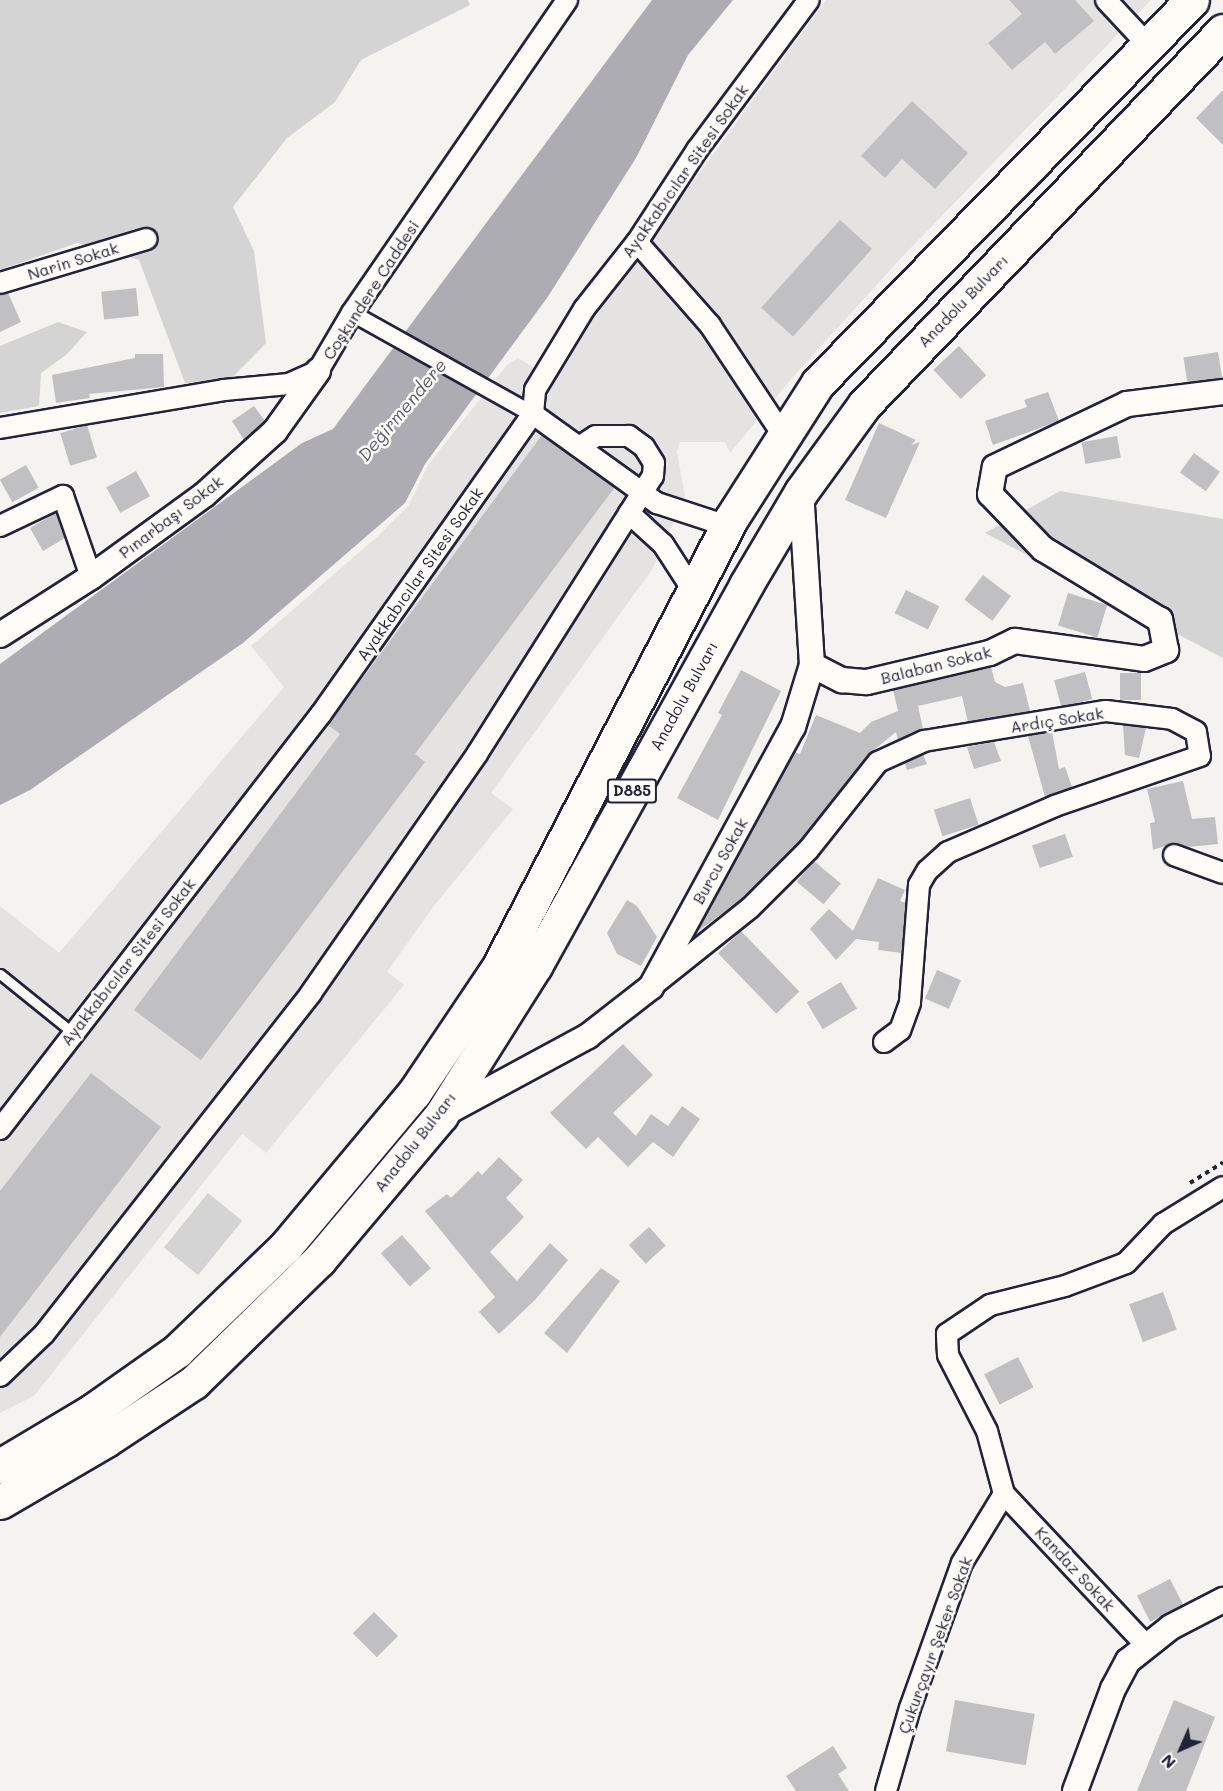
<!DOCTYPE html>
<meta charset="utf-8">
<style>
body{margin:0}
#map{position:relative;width:1223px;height:1791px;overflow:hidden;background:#f4f3ef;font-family:Mali,sans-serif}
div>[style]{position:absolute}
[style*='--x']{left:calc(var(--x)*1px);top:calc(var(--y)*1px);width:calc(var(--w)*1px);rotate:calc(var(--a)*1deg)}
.built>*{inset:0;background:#e4e3e2}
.green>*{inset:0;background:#d5d4d5;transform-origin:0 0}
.water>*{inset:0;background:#acacb2}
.building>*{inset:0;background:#c0bfc2;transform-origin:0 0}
.path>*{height:4px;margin-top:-2px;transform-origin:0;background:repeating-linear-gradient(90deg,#22223b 0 4.5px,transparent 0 9px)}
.roads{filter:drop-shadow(2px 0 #22223b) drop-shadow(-2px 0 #22223b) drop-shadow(0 2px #22223b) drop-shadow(0 -2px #22223b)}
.service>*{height:9px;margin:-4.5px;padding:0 4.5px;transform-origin:4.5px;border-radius:4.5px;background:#fdfcf7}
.pedestrian>*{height:15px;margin:-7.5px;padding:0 7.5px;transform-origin:7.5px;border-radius:7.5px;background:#fdfcf7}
.minor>*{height:20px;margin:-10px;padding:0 10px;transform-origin:10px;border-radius:10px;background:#fdfcf7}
.tertiary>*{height:24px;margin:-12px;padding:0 12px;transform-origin:12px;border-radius:12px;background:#fdfcf7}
.trunk>*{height:33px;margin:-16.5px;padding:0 16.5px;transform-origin:16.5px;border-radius:16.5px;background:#fdfcf7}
span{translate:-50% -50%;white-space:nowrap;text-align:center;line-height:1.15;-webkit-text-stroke:5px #fdfcf7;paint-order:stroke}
.shield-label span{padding:2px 4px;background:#fdfcf7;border:2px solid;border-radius:4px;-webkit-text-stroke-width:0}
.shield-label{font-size:15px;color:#22223b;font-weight:700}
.street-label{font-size:16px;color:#22223b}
.water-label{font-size:18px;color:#59596b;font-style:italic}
.north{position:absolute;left:1151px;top:1719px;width:60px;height:60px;-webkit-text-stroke:4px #fdfcf7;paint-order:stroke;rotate:225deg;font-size:16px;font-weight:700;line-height:24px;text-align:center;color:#22223b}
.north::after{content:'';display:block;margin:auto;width:21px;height:27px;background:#22223b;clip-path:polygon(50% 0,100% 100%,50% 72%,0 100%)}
</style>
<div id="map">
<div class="built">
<div style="clip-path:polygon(826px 0,1151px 0,903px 256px,791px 379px,730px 453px,725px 442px,680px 442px,677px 452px,685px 497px,653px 568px,491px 793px,513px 809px,433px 907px,387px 972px,404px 985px,266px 1153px,242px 1134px,34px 1396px,0 1413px,0 906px,59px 953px,284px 687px,251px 646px,378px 536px,409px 505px,428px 465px,507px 365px,518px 358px,536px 369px,549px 387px,556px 369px)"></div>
</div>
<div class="green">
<div style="clip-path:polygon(0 0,468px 0,470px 5px,361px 60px,335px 102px,287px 138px,233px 207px,254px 251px,266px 343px,222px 388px,185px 383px,139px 260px,77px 243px,0 270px)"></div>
<div style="clip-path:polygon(58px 322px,87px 332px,66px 355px,41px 373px,39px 406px,0 413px,0 346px)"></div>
<div style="clip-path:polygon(1060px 491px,1223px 519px,1223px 658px,985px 533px)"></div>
<div style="left:208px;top:1193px;width:44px;height:70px;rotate:39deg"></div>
</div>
<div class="water">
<div style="clip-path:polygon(652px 0,733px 0,688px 55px,636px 158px,547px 298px,425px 464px,405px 503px,243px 643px,30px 790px,0 805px,0 664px,302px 443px,333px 429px)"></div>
</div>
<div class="building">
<div style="clip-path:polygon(1009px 0,1075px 0,1094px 21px,1055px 54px,1045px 42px,1012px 70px,988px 43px,1022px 14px)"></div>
<div style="clip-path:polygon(1223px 90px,1223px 145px,1196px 118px)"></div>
<div style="clip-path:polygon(912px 101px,968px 153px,935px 189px,902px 159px,885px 178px,861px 156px)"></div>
<div style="left:840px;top:220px;width:43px;height:118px;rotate:42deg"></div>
<div style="left:136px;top:288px;width:28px;height:35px;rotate:84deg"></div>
<div style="clip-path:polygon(8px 293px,21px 322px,0 332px,0 295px)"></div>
<div style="left:959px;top:346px;width:40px;height:35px;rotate:47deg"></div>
<div style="left:1218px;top:352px;width:26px;height:35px;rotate:81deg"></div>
<div style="clip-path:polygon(135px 354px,163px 354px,164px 387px,89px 394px,90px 398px,56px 403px,52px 375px,135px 358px)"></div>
<div style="clip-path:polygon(1048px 392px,1059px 421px,993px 445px,985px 421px,1027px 407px,1024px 400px)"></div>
<div style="clip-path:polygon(254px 406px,265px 421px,244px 440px,232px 421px)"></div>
<div style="clip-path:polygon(879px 423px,916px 440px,911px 445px,920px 442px,886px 518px,845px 500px)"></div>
<div style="left:87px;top:425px;width:34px;height:28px;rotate:73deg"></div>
<div style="clip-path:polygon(542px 435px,615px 487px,415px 754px,425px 762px,201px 1060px,134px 1010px,340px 734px,328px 725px)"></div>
<div style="left:1117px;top:436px;width:22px;height:36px;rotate:80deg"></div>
<div style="left:1194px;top:453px;width:32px;height:24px;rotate:36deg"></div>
<div style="left:26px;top:465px;width:26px;height:30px;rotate:61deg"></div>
<div style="left:136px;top:471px;width:29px;height:34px;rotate:61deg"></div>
<div style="clip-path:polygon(56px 513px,65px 538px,43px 551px,30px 528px)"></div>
<div style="left:983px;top:575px;width:35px;height:31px;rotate:37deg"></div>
<div style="left:906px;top:590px;width:37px;height:26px;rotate:26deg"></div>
<div style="left:1068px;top:593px;width:41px;height:34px;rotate:17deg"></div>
<div style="clip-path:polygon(991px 667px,995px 682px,1005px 687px,1023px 683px,1030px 711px,968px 722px,962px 696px,918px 706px,923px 729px,898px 740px,896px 732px,869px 754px,800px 841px,742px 899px,697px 932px,795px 752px,800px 754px,816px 715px,860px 733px,871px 722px,898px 711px,893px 690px)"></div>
<div style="clip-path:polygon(741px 670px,781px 691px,718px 820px,677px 798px,722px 715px,718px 713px)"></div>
<div style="left:1085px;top:672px;width:28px;height:32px;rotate:75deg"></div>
<div style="left:1120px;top:673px;width:21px;height:27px"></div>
<div style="clip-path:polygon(1123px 725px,1146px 728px,1139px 758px,1125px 755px)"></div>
<div style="clip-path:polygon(1052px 732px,1059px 769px,1065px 767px,1072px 787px,1045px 797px,1028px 736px)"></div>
<div style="clip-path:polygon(994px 742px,1001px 761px,974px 769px,967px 747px)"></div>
<div style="clip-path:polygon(923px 754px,927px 764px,907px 770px,905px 763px)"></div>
<div style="clip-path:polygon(1183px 781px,1192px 819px,1215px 817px,1218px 844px,1188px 847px,1173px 843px,1153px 850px,1150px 823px,1155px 822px,1147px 789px)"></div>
<div style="left:970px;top:798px;width:28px;height:38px;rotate:72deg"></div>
<div style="left:1065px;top:834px;width:24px;height:35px;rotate:71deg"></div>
<div style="left:814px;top:861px;width:35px;height:27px;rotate:40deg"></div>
<div style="clip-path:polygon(878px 878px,905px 890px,900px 901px,906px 903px,902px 953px,878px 950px,879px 942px,856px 939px,836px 960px,810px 929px,829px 909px,853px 931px)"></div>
<div style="clip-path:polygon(627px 900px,637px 906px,657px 937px,641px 966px,617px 954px,607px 933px)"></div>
<div style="left:741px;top:931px;width:84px;height:32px;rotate:46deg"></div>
<div style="left:937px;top:970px;width:26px;height:31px;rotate:23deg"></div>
<div style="left:841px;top:982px;width:31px;height:40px;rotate:59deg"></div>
<div style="clip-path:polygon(623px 1044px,653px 1075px,613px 1113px,636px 1136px,651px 1114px,668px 1126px,682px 1106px,700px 1119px,673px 1157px,653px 1142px,628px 1167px,598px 1137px,586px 1149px,550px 1113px)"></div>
<div style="clip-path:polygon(91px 1073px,161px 1127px,0 1337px,0 1191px)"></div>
<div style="clip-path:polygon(499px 1157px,523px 1180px,506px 1198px,524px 1217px,490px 1252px,517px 1281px,550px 1243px,568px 1260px,535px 1300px,499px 1334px,479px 1312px,495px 1297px,425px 1211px,447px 1194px,451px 1198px,478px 1171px,482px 1175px)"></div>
<div style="left:649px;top:1227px;width:25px;height:27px;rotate:48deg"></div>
<div style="left:402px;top:1235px;width:44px;height:28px;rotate:49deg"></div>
<div style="clip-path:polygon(601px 1268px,620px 1281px,567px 1353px,544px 1333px)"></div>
<div style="left:1163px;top:1292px;width:40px;height:36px;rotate:70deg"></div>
<div style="left:1018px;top:1357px;width:34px;height:38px;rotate:63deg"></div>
<div style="left:1170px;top:1579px;width:29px;height:37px;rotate:63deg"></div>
<div style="left:374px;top:1612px;width:34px;height:30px;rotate:45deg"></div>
<div style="left:955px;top:1700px;width:81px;height:52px;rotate:10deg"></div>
<div style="clip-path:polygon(1174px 1700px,1215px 1717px,1186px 1791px,1137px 1791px)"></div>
<div style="clip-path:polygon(833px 1746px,847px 1768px,838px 1774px,849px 1791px,796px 1791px,786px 1776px)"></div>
</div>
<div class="path">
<div style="--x:1190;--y:1183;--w:39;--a:-32"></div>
</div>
<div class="roads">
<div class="service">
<div style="--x:0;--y:974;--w:92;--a:38.9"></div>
</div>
<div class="pedestrian">
<div style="--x:352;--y:313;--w:207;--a:29.2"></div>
</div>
<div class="minor">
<div style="--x:1106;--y:0;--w:62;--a:47"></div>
<div style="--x:637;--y:242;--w:111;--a:48.7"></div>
<div style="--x:710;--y:325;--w:134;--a:56.5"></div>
<div style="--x:0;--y:283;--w:153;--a:-16.7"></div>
<div style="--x:533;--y:414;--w:153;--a:35.7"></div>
<div style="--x:657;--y:503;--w:74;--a:18.2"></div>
<div style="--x:0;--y:428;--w:227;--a:-9.6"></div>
<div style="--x:224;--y:390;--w:65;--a:-5.3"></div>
<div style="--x:289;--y:384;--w:32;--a:-24"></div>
<div style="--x:318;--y:371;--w:67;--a:-59.6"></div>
<div style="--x:352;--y:313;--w:380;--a:-55.5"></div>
<div style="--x:629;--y:513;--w:46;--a:42.4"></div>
<div style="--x:663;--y:544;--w:57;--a:57.1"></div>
<div style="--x:0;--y:526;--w:70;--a:-25.5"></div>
<div style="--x:63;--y:496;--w:86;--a:70.9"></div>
<div style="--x:1174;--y:855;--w:52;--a:20.2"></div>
<div style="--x:656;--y:983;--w:120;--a:-38.6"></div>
<div style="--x:750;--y:908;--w:83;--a:-45"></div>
<div style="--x:809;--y:849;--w:111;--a:-51.6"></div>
<div style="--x:878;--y:762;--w:51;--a:-24.5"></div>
<div style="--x:924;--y:741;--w:184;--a:-9.4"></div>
<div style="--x:1106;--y:711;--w:66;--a:6.9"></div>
<div style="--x:1172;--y:719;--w:27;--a:28"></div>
<div style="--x:1196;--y:732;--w:24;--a:81"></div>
<div style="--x:1200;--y:756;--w:153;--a:161"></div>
<div style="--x:1055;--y:806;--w:116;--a:156.7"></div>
<div style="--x:948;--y:852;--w:28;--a:138"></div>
<div style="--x:927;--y:871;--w:16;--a:120"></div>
<div style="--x:919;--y:885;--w:118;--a:94.4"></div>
<div style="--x:910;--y:1003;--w:29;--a:110"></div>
<div style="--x:900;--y:1030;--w:20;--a:143"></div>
<div style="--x:0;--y:1129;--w:525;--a:-52.28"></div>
<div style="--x:321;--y:714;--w:367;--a:-54.8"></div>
<div style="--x:533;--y:414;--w:24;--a:-85"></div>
<div style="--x:535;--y:390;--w:95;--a:-58.8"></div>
<div style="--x:584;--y:309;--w:85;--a:-51.7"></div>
<div style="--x:637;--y:242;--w:110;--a:-56.9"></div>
<div style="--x:697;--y:150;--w:187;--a:-53.3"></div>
<div style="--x:0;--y:1376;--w:61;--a:-43.7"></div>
<div style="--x:44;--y:1334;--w:433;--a:-51.9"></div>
<div style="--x:311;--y:993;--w:291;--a:-55.2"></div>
<div style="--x:477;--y:754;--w:329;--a:-57.7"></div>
<div style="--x:653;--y:476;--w:13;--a:-86"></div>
<div style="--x:654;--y:463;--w:19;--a:-122"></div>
<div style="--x:644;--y:447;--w:19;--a:-144"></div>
<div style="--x:629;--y:436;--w:33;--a:180"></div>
<div style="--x:596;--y:436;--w:20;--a:147"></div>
<div style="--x:1145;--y:1644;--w:206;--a:-133.2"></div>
<div style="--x:1004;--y:1494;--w:65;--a:-105.1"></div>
<div style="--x:987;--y:1431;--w:85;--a:-117.2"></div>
<div style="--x:948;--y:1355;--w:21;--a:-93"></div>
<div style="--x:947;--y:1334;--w:52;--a:-34"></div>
<div style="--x:990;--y:1305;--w:77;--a:-14.2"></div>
<div style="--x:1065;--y:1286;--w:65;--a:-20.7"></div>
<div style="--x:1126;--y:1263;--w:54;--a:-46.5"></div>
<div style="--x:1163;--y:1224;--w:70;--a:-31.7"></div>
<div style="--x:886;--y:1791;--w:86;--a:-73.9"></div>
<div style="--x:910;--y:1708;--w:154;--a:-70.3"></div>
<div style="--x:962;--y:1563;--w:81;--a:-58.7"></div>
</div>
<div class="tertiary">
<div style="--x:0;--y:635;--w:108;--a:-32.5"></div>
<div style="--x:91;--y:577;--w:140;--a:-36"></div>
<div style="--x:204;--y:495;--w:96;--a:-42"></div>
<div style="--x:275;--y:431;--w:74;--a:-54.4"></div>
<div style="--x:812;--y:665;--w:34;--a:27"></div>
<div style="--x:842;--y:680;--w:25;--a:5"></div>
<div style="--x:867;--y:682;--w:126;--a:-13.3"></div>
<div style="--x:990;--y:653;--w:28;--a:-26"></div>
<div style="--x:1015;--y:641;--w:130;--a:7.9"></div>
<div style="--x:1144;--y:659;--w:24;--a:-22"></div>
<div style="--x:1166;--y:650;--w:31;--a:-101"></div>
<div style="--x:1160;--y:620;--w:137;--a:-148.7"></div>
<div style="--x:1043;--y:549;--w:76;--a:-133.9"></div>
<div style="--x:990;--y:494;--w:27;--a:-80"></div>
<div style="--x:995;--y:467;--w:146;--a:-25.5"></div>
<div style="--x:1127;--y:404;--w:97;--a:-7.1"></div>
<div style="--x:442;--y:1115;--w:166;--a:-28.4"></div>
<div style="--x:588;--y:1036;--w:80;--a:-37.9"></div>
<div style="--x:651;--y:987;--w:296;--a:-61.4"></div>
<div style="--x:793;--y:727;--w:65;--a:-73"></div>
<div style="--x:812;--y:665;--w:173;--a:-93.6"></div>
<div style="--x:1075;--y:1791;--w:109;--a:-69.6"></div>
<div style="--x:1113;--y:1689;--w:32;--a:-62"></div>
<div style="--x:1128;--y:1661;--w:55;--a:-38.3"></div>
<div style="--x:1171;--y:1627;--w:59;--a:-27.4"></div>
</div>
<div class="trunk">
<div style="--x:0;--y:1466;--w:107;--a:-30.9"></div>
<div style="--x:92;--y:1411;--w:104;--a:-35.2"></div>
<div style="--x:177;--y:1351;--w:151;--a:-43.9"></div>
<div style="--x:286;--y:1246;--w:199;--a:-50.1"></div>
<div style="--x:414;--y:1093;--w:151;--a:-56.1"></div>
<div style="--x:498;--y:968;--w:506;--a:-62.57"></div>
<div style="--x:731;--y:519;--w:161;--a:-57.4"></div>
<div style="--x:818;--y:383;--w:535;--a:-45.68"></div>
<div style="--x:0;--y:1502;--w:123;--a:-30.3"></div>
<div style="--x:106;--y:1440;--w:105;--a:-33.4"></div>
<div style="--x:194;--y:1382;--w:175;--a:-44.3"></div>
<div style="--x:319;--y:1260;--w:189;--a:-49.9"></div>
<div style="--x:441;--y:1115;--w:176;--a:-57.8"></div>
<div style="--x:535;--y:966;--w:436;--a:-61"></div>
<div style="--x:746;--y:585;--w:108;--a:-59.4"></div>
<div style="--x:801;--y:492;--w:109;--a:-54"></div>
<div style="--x:865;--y:404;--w:517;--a:-46.18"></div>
</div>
</div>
<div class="shield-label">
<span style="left:632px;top:791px">D885</span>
</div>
<div class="street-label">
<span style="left:685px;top:171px;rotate:-55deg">Ayakkabıcılar Sitesi Sokak</span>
<span style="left:73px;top:261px;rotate:-17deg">Narin Sokak</span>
<span style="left:371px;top:290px;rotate:-57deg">Coşkundere Caddesi</span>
<span style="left:963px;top:301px;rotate:-46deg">Anadolu Bulvarı</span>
<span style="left:171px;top:517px;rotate:-37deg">Pınarbaşı Sokak</span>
<span style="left:420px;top:574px;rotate:-55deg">Ayakkabıcılar Sitesi Sokak</span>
<span style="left:936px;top:665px;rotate:-14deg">Balaban Sokak</span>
<span style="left:684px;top:696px;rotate:-61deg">Anadolu Bulvarı</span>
<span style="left:1057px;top:720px;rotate:-9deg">Ardıç Sokak</span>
<span style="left:720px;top:861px;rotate:-61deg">Burcu Sokak</span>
<span style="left:128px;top:962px;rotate:-52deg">Ayakkabıcılar Sitesi Sokak</span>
<span style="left:415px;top:1142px;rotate:-52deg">Anadolu Bulvarı</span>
<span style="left:1075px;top:1569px;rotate:47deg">Kandaz Sokak</span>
<span style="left:935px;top:1645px;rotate:-70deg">Çukurçayır Şeker Sokak</span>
</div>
<div class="water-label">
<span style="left:402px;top:410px;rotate:-50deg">Değirmendere</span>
</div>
<div class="north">N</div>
</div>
